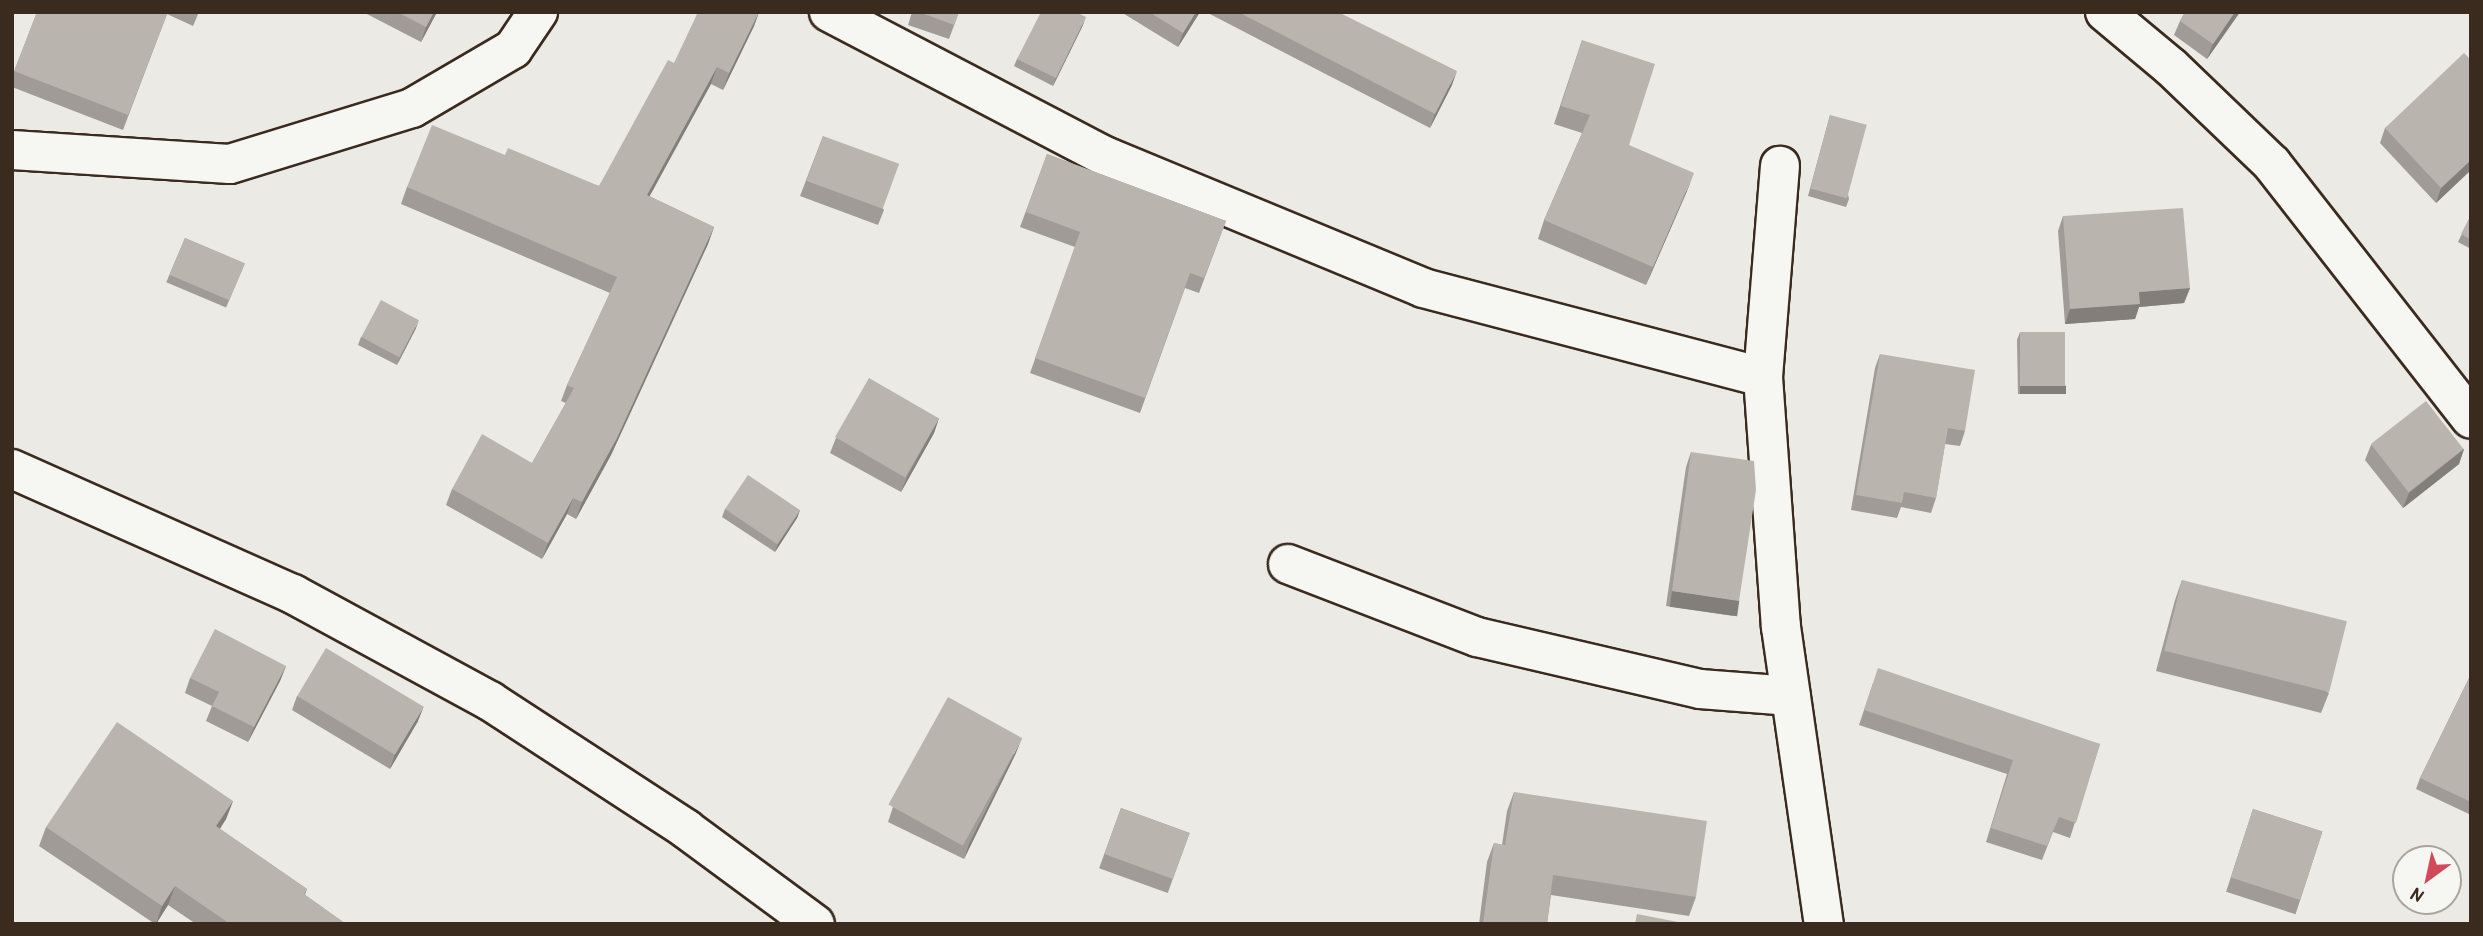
<!DOCTYPE html>
<style>
body{margin:0}
#map{position:relative;width:2483px;height:936px;overflow:hidden;background:#ebeae5;font-family:"Patrick Hand",sans-serif}
div>[style]{position:absolute}
[style*='--x']{left:calc(var(--x)*1px);top:calc(var(--y)*1px);width:calc(var(--w)*1px);rotate:calc(var(--a)*1deg)}
.roads{filter:drop-shadow(2px 0 #3b2a1e) drop-shadow(-2px 0 #3b2a1e) drop-shadow(0 2px #3b2a1e) drop-shadow(0 -2px #3b2a1e)}
.minor>*{height:38px;margin:-19px;padding:0 19px;transform-origin:19px;border-radius:19px;background:#f6f6f2}
.wall>*{inset:0;background:#a09b96;transform-origin:0 0}
.shaded-wall>*{inset:0;background:#827e7a;transform-origin:0 0}
.building>*{inset:0;background:#bab4ae;transform-origin:0 0}
span{translate:-50% -50%;white-space:nowrap;text-align:center;line-height:1.15;-webkit-text-stroke:5px #f6f6f2;paint-order:stroke}
.frame{position:absolute;inset:0;border:14px solid #3b2a1e;pointer-events:none}
.north{position:absolute;left:2392px;top:845px;width:70px;height:70px;box-sizing:border-box;background:#f6f6f2;border:2px solid #aba49d;border-radius:50%;rotate:213deg;font-size:19px;font-weight:700;line-height:28px;text-align:center;color:#3b2a1e}
.north::after{content:'';display:block;margin:auto;width:24px;height:32px;background:#d1495b;clip-path:polygon(50% 0,100% 100%,50% 72%,0 100%)}
</style>
<div id="map">
<div class="roads">
<div class="minor">
<div style="--x:829;--y:12;--w:311;--a:27.6"></div>
<div style="--x:1105;--y:156;--w:344;--a:22.5"></div>
<div style="--x:1423;--y:288;--w:351;--a:14.7"></div>
<div style="--x:1763;--y:377;--w:251;--a:85.9"></div>
<div style="--x:1781;--y:627;--w:300;--a:81.8"></div>
<div style="--x:2105;--y:12;--w:86;--a:39.8"></div>
<div style="--x:2171;--y:67;--w:140;--a:43.8"></div>
<div style="--x:2272;--y:164;--w:323;--a:52"></div>
<div style="--x:12;--y:150;--w:218;--a:3.7"></div>
<div style="--x:230;--y:164;--w:190;--a:-17.1"></div>
<div style="--x:412;--y:108;--w:117;--a:-30.3"></div>
<div style="--x:513;--y:49;--w:45;--a:-56"></div>
<div style="--x:1763;--y:377;--w:212;--a:-85.4"></div>
<div style="--x:12;--y:469;--w:308;--a:24"></div>
<div style="--x:293;--y:594;--w:224;--a:28.5"></div>
<div style="--x:490;--y:701;--w:234;--a:33.1"></div>
<div style="--x:686;--y:829;--w:160;--a:36.4"></div>
<div style="--x:1288;--y:564;--w:203;--a:21.1"></div>
<div style="--x:1477;--y:637;--w:229;--a:13.1"></div>
<div style="--x:1700;--y:689;--w:91;--a:4.4"></div>
</div>
</div>
<div class="wall">
<div style="clip-path:polygon(37px 12px,199px 12px,193px 26px,167px 14px,123px 130px,12px 87px,12px 77px)"></div>
<div style="clip-path:polygon(363px 12px,437px 12px,421px 42px)"></div>
<div style="clip-path:polygon(759px 12px,754px 26px,723px 90px,711px 84px,649px 196px,714px 227px,708px 244px,611px 455px,576px 519px,567px 514px,542px 559px,446px 505px,452px 489px,532px 463px,566px 403px,561px 401px,567px 385px,610px 293px,401px 204px,407px 187px,505px 155px,599px 186px,674px 63px)"></div>
<div style="clip-path:polygon(912px 12px,959px 12px,949px 39px,908px 25px)"></div>
<div style="clip-path:polygon(1121px 12px,1200px 12px,1178px 47px)"></div>
<div style="clip-path:polygon(1206px 12px,1338px 12px,1452px 85px,1430px 128px)"></div>
<div style="clip-path:polygon(2185px 12px,2240px 12px,2207px 59px,2174px 35px,2180px 21px)"></div>
<div style="clip-path:polygon(1083px 25px,1053px 86px,1014px 66px,1017px 59px)"></div>
<div style="clip-path:polygon(1582px 40px,1629px 145px,1687px 191px,1646px 285px,1538px 239px,1544px 220px,1582px 133px,1554px 124px)"></div>
<div style="clip-path:polygon(2471px 60px,2471px 170px,2436px 203px,2380px 143px,2385px 128px)"></div>
<div style="clip-path:polygon(1830px 115px,1849px 199px,1846px 207px,1808px 196px)"></div>
<div style="clip-path:polygon(823px 136px,884px 210px,878px 225px,800px 196px)"></div>
<div style="clip-path:polygon(1047px 154px,1226px 221px,1199px 293px,1185px 288px,1140px 413px,1030px 373px,1075px 247px,1020px 227px)"></div>
<div style="clip-path:polygon(2471px 215px,2471px 249px,2458px 242px)"></div>
<div style="clip-path:polygon(2063px 216px,2190px 288px,2184px 303px,2139px 307px,2135px 319px,2065px 324px,2058px 231px)"></div>
<div style="left:185px;top:238px;width:65px;height:48px;rotate:23deg"></div>
<div style="clip-path:polygon(416px 328px,397px 365px,358px 345px,361px 337px)"></div>
<div style="clip-path:polygon(2020px 332px,2066px 386px,2063px 394px,2018px 394px,2017px 340px)"></div>
<div style="clip-path:polygon(1880px 354px,1965px 431px,1960px 446px,1945px 444px,1936px 498px,1931px 513px,1901px 507px,1897px 518px,1851px 510px,1875px 368px)"></div>
<div style="clip-path:polygon(939px 418px,934px 433px,901px 492px,830px 453px,836px 438px)"></div>
<div style="clip-path:polygon(2371px 445px,2464px 449px,2459px 464px,2403px 508px,2365px 460px)"></div>
<div style="clip-path:polygon(1691px 452px,1734px 616px,1666px 606px,1686px 467px)"></div>
<div style="clip-path:polygon(725px 509px,800px 510px,797px 518px,775px 552px,722px 517px)"></div>
<div style="clip-path:polygon(2182px 580px,2329px 693px,2321px 713px,2156px 671px,2175px 600px)"></div>
<div style="clip-path:polygon(286px 666px,280px 681px,248px 742px,206px 721px,212px 706px,185px 693px,190px 678px)"></div>
<div style="clip-path:polygon(2471px 674px,2471px 815px,2416px 789px,2420px 778px)"></div>
<div style="clip-path:polygon(1873px 683px,2100px 744px,2070px 838px,2053px 832px,2042px 860px,1986px 842px,2007px 774px,1859px 725px)"></div>
<div style="clip-path:polygon(297px 696px,418px 721px,390px 769px,292px 710px)"></div>
<div style="clip-path:polygon(1016px 753px,964px 859px,888px 822px,893px 807px)"></div>
<div style="clip-path:polygon(1514px 792px,1696px 897px,1689px 916px,1551px 895px,1547px 924px,1479px 924px,1487px 862px,1494px 843px,1502px 845px,1507px 811px)"></div>
<div style="clip-path:polygon(233px 801px,226px 819px,220px 829px,307px 889px,305px 895px,346px 924px,196px 924px,168px 905px,156px 924px,155px 924px,39px 846px,46px 827px)"></div>
<div style="left:1121px;top:808px;width:73px;height:64px;rotate:20deg"></div>
<div style="left:2253px;top:809px;width:73px;height:87px;rotate:18deg"></div>
</div>
<div class="shaded-wall">
<div style="clip-path:polygon(434px 12px,437px 12px,421px 42px,426px 27px)"></div>
<div style="clip-path:polygon(759px 12px,754px 26px,723px 90px,729px 73px)"></div>
<div style="clip-path:polygon(1196px 12px,1200px 12px,1178px 47px,1183px 33px)"></div>
<div style="clip-path:polygon(2235px 12px,2240px 12px,2207px 59px,2213px 44px)"></div>
<div style="clip-path:polygon(1086px 17px,1083px 25px,1053px 86px,1056px 78px)"></div>
<div style="clip-path:polygon(717px 67px,711px 84px,641px 212px,647px 195px)"></div>
<div style="clip-path:polygon(1457px 71px,1452px 85px,1430px 128px,1435px 114px)"></div>
<div style="clip-path:polygon(2471px 160px,2471px 170px,2436px 203px,2441px 188px)"></div>
<div style="clip-path:polygon(1694px 173px,1687px 191px,1646px 285px,1653px 267px)"></div>
<div style="clip-path:polygon(714px 227px,708px 244px,611px 455px,576px 519px,582px 502px)"></div>
<div style="clip-path:polygon(2190px 288px,2184px 303px,2139px 307px,2135px 319px,2065px 324px,2070px 309px,2139px 292px)"></div>
<div style="clip-path:polygon(419px 320px,416px 328px,397px 365px,400px 358px)"></div>
<div style="left:2020px;top:386px;width:46px;height:8px"></div>
<div style="clip-path:polygon(939px 418px,934px 433px,901px 492px,907px 477px)"></div>
<div style="clip-path:polygon(2464px 449px,2459px 464px,2403px 508px,2409px 493px)"></div>
<div style="clip-path:polygon(573px 498px,567px 514px,542px 559px,548px 543px)"></div>
<div style="clip-path:polygon(800px 510px,797px 518px,775px 552px,778px 544px)"></div>
<div style="left:1672px;top:591px;width:68px;height:16px;rotate:8deg"></div>
<div style="clip-path:polygon(286px 666px,280px 681px,248px 742px,254px 727px)"></div>
<div style="clip-path:polygon(424px 706px,418px 721px,390px 769px,395px 754px)"></div>
<div style="clip-path:polygon(1022px 738px,1016px 753px,964px 859px,969px 844px)"></div>
<div style="clip-path:polygon(233px 801px,226px 819px,209px 845px,216px 826px)"></div>
<div style="clip-path:polygon(175px 886px,168px 905px,156px 924px,162px 906px)"></div>
</div>
<div class="building">
<div style="clip-path:polygon(37px 12px,168px 12px,128px 115px,14px 71px)"></div>
<div style="clip-path:polygon(397px 12px,434px 12px,426px 27px)"></div>
<div style="clip-path:polygon(698px 12px,759px 12px,729px 73px,717px 67px,647px 195px,714px 227px,617px 438px,582px 502px,573px 498px,548px 543px,452px 489px,482px 434px,532px 463px,574px 388px,567px 385px,617px 277px,407px 187px,432px 125px,505px 155px,508px 148px,599px 186px,668px 60px,674px 63px)"></div>
<div style="clip-path:polygon(919px 12px,959px 12px,954px 25px)"></div>
<div style="clip-path:polygon(1041px 12px,1076px 12px,1086px 17px,1056px 78px,1017px 59px)"></div>
<div style="clip-path:polygon(1149px 12px,1196px 12px,1183px 33px)"></div>
<div style="clip-path:polygon(1238px 12px,1338px 12px,1457px 71px,1435px 114px)"></div>
<div style="clip-path:polygon(2185px 12px,2235px 12px,2213px 44px,2180px 21px)"></div>
<div style="clip-path:polygon(1582px 40px,1655px 64px,1629px 145px,1694px 173px,1653px 267px,1544px 220px,1590px 115px,1561px 106px)"></div>
<div style="clip-path:polygon(2464px 53px,2471px 60px,2471px 160px,2441px 188px,2385px 128px)"></div>
<div style="left:1830px;top:115px;width:38px;height:76px;rotate:15deg"></div>
<div style="left:823px;top:136px;width:81px;height:48px;rotate:20deg"></div>
<div style="clip-path:polygon(1047px 154px,1226px 221px,1204px 278px,1190px 273px,1145px 398px,1035px 358px,1080px 232px,1026px 212px)"></div>
<div style="clip-path:polygon(2183px 208px,2190px 288px,2139px 292px,2140px 304px,2070px 309px,2063px 216px)"></div>
<div style="clip-path:polygon(2471px 215px,2471px 240px,2461px 234px)"></div>
<div style="left:185px;top:238px;width:65px;height:40px;rotate:23deg"></div>
<div style="left:381px;top:300px;width:43px;height:42px;rotate:28deg"></div>
<div style="left:2020px;top:332px;width:45px;height:54px"></div>
<div style="clip-path:polygon(1880px 354px,1975px 370px,1965px 431px,1948px 428px,1936px 498px,1904px 492px,1902px 503px,1856px 495px)"></div>
<div style="left:869px;top:378px;width:81px;height:68px;rotate:30deg"></div>
<div style="left:2426px;top:401px;width:61px;height:70px;rotate:52deg"></div>
<div style="clip-path:polygon(1691px 452px,1754px 461px,1756px 490px,1739px 601px,1672px 591px)"></div>
<div style="left:748px;top:475px;width:63px;height:41px;rotate:34deg"></div>
<div style="left:2182px;top:580px;width:170px;height:73px;rotate:14deg"></div>
<div style="clip-path:polygon(215px 629px,286px 666px,254px 727px,212px 706px,219px 692px,190px 678px)"></div>
<div style="left:326px;top:648px;width:114px;height:56px;rotate:31deg"></div>
<div style="clip-path:polygon(1878px 668px,2100px 744px,2076px 823px,2059px 817px,2047px 846px,1991px 828px,2013px 760px,1864px 710px)"></div>
<div style="clip-path:polygon(2471px 674px,2471px 802px,2420px 778px)"></div>
<div style="left:948px;top:697px;width:85px;height:123px;rotate:29deg"></div>
<div style="clip-path:polygon(117px 722px,233px 801px,216px 826px,307px 889px,304px 894px,346px 924px,230px 924px,175px 886px,162px 906px,46px 827px)"></div>
<div style="clip-path:polygon(1514px 792px,1707px 821px,1696px 897px,1553px 875px,1547px 924px,1483px 924px,1494px 843px,1505px 845px)"></div>
<div style="left:1121px;top:808px;width:73px;height:49px;rotate:20deg"></div>
<div style="left:2253px;top:809px;width:73px;height:72px;rotate:18deg"></div>
<div style="clip-path:polygon(1637px 914px,1688px 924px,1635px 924px)"></div>
</div>
<div class="frame"></div>
<div class="north">N</div>
</div>
